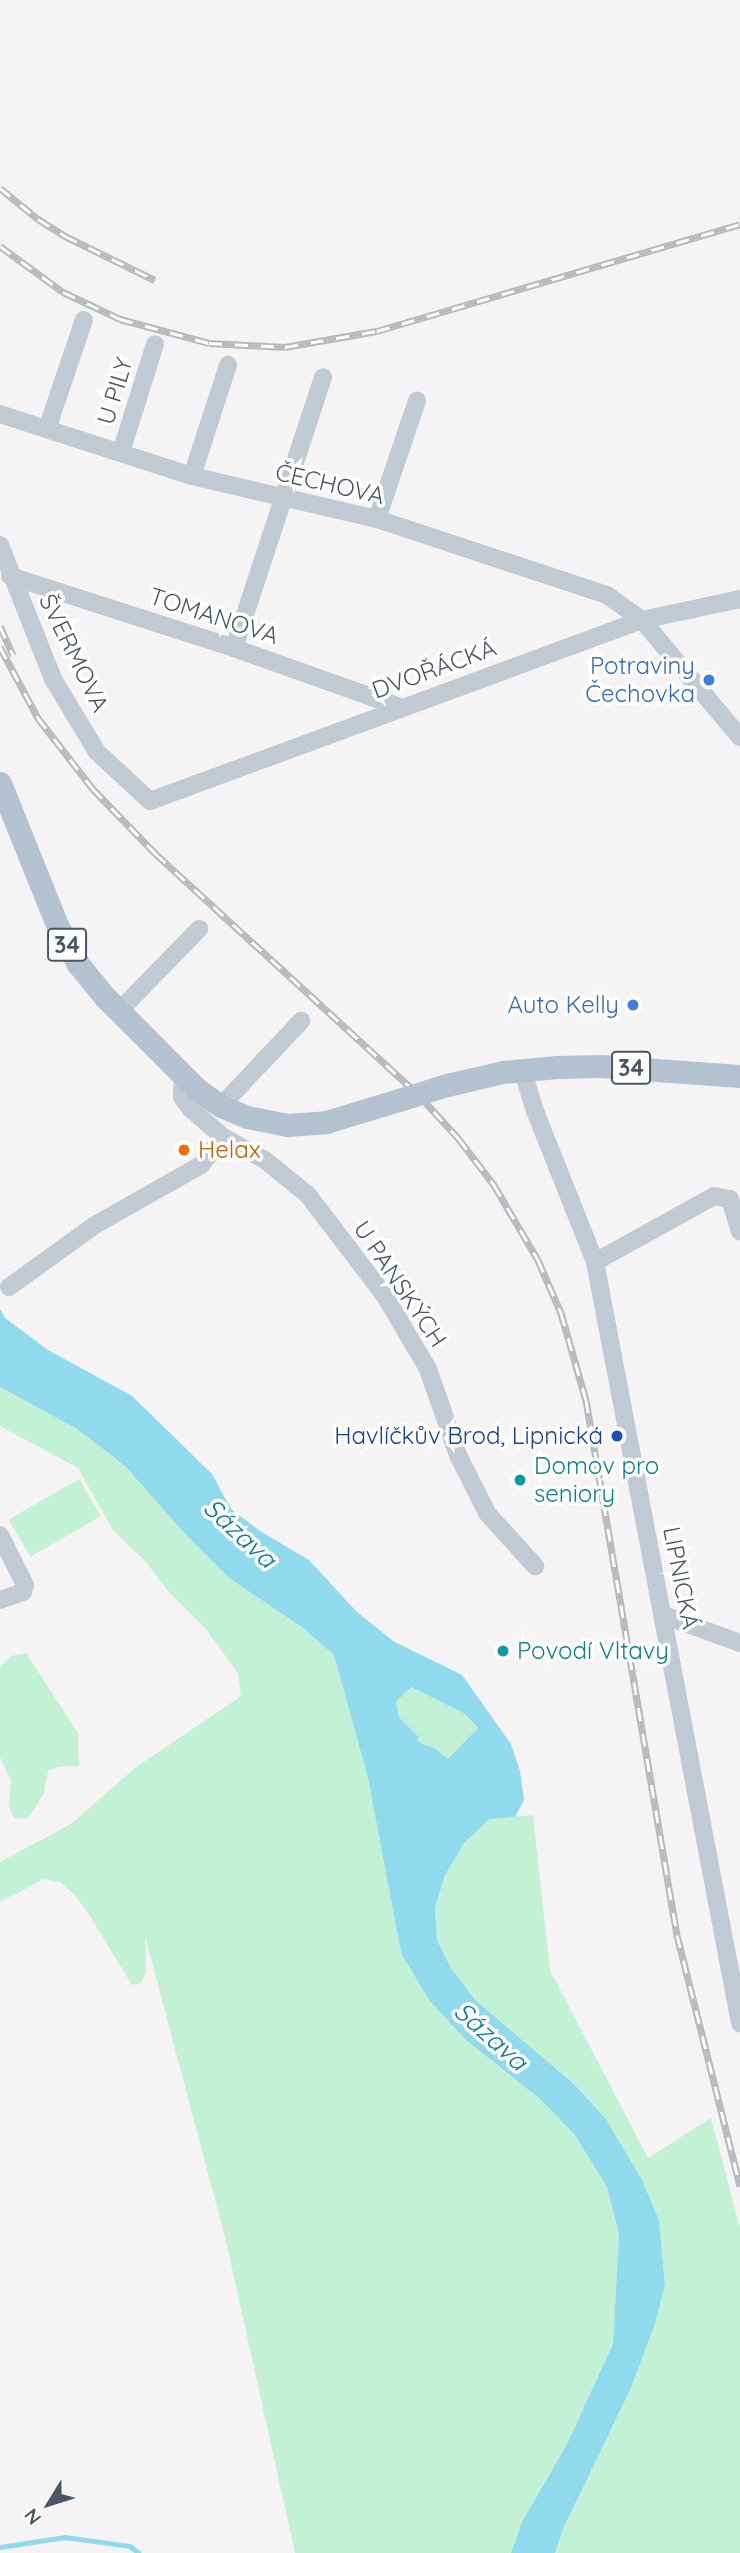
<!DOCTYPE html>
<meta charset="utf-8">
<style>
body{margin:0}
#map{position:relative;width:740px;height:2553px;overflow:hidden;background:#f5f3f3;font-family:Quicksand,sans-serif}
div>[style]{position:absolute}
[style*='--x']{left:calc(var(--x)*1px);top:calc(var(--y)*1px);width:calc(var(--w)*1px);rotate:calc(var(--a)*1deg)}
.green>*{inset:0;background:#c3f1d5;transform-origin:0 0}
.water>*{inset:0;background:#90daee}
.stream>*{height:4.5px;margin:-2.25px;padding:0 2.25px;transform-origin:2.25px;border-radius:2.25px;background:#90daee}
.minor>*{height:18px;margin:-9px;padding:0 9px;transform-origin:9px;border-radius:9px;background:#c1cad2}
.major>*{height:23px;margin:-11.5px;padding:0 11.5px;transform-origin:11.5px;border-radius:11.5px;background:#b3c2d1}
.rail>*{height:7px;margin-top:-3.5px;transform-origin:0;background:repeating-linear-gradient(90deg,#fff 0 13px,#b5b8bd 0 26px);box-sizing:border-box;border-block:2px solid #b5b8bd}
.major-bridge>*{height:23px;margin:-11.5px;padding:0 11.5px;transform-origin:11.5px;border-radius:11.5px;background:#b3c2d1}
.dots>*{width:19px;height:19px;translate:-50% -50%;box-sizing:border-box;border:4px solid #fff;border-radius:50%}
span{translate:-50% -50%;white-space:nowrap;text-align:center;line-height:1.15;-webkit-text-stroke:7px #fff;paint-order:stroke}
.shield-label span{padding:2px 5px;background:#fff;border:2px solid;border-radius:5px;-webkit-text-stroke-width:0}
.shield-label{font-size:23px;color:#4a5661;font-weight:700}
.street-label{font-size:24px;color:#4a5661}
.shop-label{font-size:24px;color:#366cbe}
.right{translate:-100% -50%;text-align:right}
.food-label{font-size:24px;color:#c56008}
.left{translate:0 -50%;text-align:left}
.transit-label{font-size:24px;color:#164399}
.culture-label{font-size:24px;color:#0d838f}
.water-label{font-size:26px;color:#0c7c9b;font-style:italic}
.north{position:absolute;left:14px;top:2469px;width:70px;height:70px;-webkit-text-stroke:5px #fff;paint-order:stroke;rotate:232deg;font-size:19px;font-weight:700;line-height:28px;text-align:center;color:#4a5661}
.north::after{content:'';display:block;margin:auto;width:24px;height:32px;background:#4a5661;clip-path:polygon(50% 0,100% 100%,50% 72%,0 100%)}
</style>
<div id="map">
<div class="green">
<div style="clip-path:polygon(0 1387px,77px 1429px,125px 1466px,186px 1535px,229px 1578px,303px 1628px,334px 1655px,368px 1778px,401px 1953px,466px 2040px,540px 2099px,574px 2134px,607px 2187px,619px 2234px,613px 2344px,567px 2444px,522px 2522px,511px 2553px,295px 2553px,226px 2241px,145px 1936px,146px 1972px,141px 1983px,132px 1985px,88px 1913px,74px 1894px,60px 1882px,44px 1879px,0 1902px,0 1862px,71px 1824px,135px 1768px,241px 1696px,238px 1673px,205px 1628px,168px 1591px,145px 1561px,113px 1530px,78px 1468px,0 1426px)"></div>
<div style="left:79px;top:1479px;width:43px;height:81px;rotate:60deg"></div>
<div style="clip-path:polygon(26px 1653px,78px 1733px,79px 1766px,58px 1767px,48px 1771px,44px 1793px,30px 1816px,24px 1819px,14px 1818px,9px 1806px,11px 1781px,0 1757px,0 1667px,11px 1656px)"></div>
<div style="clip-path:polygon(411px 1687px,465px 1714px,479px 1729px,448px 1759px,436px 1749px,420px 1743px,417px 1740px,419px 1737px,399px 1717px,396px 1702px)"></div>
<div style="clip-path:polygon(533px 1815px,550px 1970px,648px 2158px,711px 2118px,740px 2228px,740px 2553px,555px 2553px,563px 2529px,630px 2390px,655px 2324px,665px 2285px,659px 2220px,642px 2180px,606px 2119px,573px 2083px,476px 2001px,451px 1968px,437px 1940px,435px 1908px,445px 1875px,465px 1842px,490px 1819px)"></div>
</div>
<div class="water">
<div style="clip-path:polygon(evenodd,0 1309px,5px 1318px,48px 1350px,132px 1396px,212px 1474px,231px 1509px,260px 1531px,309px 1560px,356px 1611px,393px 1641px,462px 1675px,511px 1744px,520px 1771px,524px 1800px,515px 1817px,490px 1819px,465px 1842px,445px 1875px,435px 1908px,437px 1940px,451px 1968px,476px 2001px,573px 2083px,606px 2119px,642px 2180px,659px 2220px,665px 2285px,655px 2324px,630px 2390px,563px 2529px,555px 2553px,511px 2553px,522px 2522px,567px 2444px,613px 2344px,619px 2234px,607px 2187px,574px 2134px,540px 2099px,466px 2040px,430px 2001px,401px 1953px,368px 1778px,334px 1655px,303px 1628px,229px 1578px,186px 1535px,125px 1466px,77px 1429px,0 1387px,0 1309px,411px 1687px,465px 1714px,478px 1728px,448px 1759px,436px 1749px,420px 1743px,417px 1740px,419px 1737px,399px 1717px,396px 1702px,411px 1687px)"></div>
</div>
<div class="stream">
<div style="--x:0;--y:2547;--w:66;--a:-8.7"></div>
<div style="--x:65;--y:2537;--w:66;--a:7.9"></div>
<div style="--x:130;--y:2546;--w:11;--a:38"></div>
</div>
<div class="minor">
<div style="--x:0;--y:414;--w:202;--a:17.9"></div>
<div style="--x:192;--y:476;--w:190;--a:13.1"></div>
<div style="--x:377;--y:519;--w:242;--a:18.3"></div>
<div style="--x:607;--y:595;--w:43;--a:35.5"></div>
<div style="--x:642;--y:620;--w:153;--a:50.1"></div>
<div style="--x:47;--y:429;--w:115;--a:-71.3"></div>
<div style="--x:121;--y:452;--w:113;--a:-72.5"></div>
<div style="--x:192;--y:476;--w:117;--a:-72"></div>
<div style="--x:377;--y:519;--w:125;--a:-71.3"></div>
<div style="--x:0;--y:545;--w:144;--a:68.4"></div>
<div style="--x:53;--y:679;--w:85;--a:58.9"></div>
<div style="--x:97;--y:752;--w:72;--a:42.8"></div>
<div style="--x:150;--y:801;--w:524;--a:-20.2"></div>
<div style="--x:642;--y:620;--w:100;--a:-12.1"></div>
<div style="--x:10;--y:576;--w:235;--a:17.8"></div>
<div style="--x:234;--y:648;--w:176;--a:19.6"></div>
<div style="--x:234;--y:648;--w:285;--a:-71.8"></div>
<div style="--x:119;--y:1011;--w:115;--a:-45.7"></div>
<div style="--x:522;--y:1069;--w:44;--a:72.8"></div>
<div style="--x:535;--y:1111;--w:162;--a:68.3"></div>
<div style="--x:595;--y:1262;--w:775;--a:79.21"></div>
<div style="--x:183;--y:1076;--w:21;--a:93"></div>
<div style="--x:182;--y:1097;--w:14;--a:54"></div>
<div style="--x:190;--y:1108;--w:44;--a:41.3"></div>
<div style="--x:223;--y:1137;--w:48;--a:28.7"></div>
<div style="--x:265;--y:1160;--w:55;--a:39.1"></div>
<div style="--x:308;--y:1195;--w:127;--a:52.7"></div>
<div style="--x:385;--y:1296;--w:85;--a:59.5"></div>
<div style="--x:428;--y:1369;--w:91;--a:70.8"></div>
<div style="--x:458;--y:1455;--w:65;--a:63.4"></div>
<div style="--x:487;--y:1513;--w:72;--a:47.8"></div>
<div style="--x:221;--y:1106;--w:117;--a:-46.7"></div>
<div style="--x:595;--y:1262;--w:136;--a:-29"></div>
<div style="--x:714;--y:1196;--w:16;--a:11"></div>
<div style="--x:730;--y:1199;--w:34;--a:73"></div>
<div style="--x:9;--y:1287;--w:106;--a:-35.8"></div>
<div style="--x:95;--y:1225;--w:122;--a:-29.5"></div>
<div style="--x:201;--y:1165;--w:36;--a:-52"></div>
<div style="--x:0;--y:1535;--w:56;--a:63.4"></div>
<div style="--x:25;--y:1585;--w:7;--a:106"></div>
<div style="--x:23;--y:1592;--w:24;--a:161"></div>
<div style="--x:663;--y:1615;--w:82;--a:20"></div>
</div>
<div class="major">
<div style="--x:0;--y:783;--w:155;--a:68.1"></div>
<div style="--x:58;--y:927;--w:42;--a:61.6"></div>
<div style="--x:78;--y:964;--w:41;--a:50.9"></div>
<div style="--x:104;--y:996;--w:133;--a:45"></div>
<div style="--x:198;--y:1090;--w:28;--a:35"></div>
<div style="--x:221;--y:1106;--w:28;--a:23"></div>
<div style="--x:247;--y:1117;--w:41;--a:11.3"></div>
<div style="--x:287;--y:1125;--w:39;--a:-4"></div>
<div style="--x:326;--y:1122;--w:76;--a:-16.8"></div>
<div style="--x:447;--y:1085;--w:57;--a:-13.1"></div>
<div style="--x:503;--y:1072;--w:54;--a:-5.3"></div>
<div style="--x:557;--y:1067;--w:44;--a:-1.3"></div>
<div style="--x:601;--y:1066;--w:139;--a:4.1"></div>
</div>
<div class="rail">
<div style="--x:0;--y:188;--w:49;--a:39.2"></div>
<div style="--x:38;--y:219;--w:32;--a:32"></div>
<div style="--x:65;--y:236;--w:100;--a:26.1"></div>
<div style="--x:0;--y:246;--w:78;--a:36.1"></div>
<div style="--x:63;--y:292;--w:63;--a:25.3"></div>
<div style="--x:120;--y:319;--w:92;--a:15.1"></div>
<div style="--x:209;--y:343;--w:76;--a:3"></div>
<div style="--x:285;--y:347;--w:93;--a:-9.9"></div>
<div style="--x:377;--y:331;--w:378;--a:-16.4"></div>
<div style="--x:0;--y:626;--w:32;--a:66"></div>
<div style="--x:0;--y:647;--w:81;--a:61.8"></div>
<div style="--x:38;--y:718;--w:90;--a:52.2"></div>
<div style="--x:93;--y:789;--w:91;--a:45.9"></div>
<div style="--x:156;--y:854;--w:352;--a:42.5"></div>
<div style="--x:416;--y:1092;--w:64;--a:47.5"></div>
<div style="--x:459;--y:1139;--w:58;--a:52.7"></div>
<div style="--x:494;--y:1185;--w:87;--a:59.6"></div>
<div style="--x:538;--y:1260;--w:58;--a:66.5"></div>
<div style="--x:561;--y:1313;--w:91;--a:74"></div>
<div style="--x:586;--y:1400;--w:543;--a:80.35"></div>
<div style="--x:677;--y:1935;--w:259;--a:75.9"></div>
</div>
<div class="major-bridge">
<div style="--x:399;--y:1100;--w:50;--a:-17.4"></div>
</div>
<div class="dots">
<div style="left:709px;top:680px;background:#3f7fe0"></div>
<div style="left:633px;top:1005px;background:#3f7fe0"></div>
<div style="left:184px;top:1150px;background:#e8710a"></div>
<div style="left:617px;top:1436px;background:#1a4fb4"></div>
<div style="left:520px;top:1480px;background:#0f9aa8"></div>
<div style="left:503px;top:1651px;background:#0f9aa8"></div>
</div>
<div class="shield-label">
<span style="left:67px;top:945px">34</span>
<span style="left:631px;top:1068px">34</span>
</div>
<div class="street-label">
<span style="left:115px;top:391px;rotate:-73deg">U PILY</span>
<span style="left:330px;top:484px;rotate:13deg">ČECHOVA</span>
<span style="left:214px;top:616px;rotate:18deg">TOMANOVA</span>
<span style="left:74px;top:653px;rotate:64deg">ŠVERMOVA</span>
<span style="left:434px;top:669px;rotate:-20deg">DVOŘÁCKÁ</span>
<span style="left:400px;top:1284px;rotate:56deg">U PANSKÝCH</span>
<span style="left:681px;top:1578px;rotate:79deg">LIPNICKÁ</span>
</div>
<div class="shop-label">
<span class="right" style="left:695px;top:680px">Potraviny<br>Čechovka</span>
<span class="right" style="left:619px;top:1005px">Auto Kelly</span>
</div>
<div class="food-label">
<span class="left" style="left:198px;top:1150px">Helax</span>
</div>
<div class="transit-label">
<span class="right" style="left:603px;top:1436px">Havlíčkův Brod, Lipnická</span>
</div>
<div class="culture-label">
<span class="left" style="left:534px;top:1480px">Domov pro<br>seniory</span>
<span class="left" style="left:517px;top:1651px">Povodí Vltavy</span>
</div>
<div class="water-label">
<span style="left:240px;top:1533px;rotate:43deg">Sázava</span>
<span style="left:491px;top:2036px;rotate:42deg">Sázava</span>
</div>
<div class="north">N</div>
</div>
